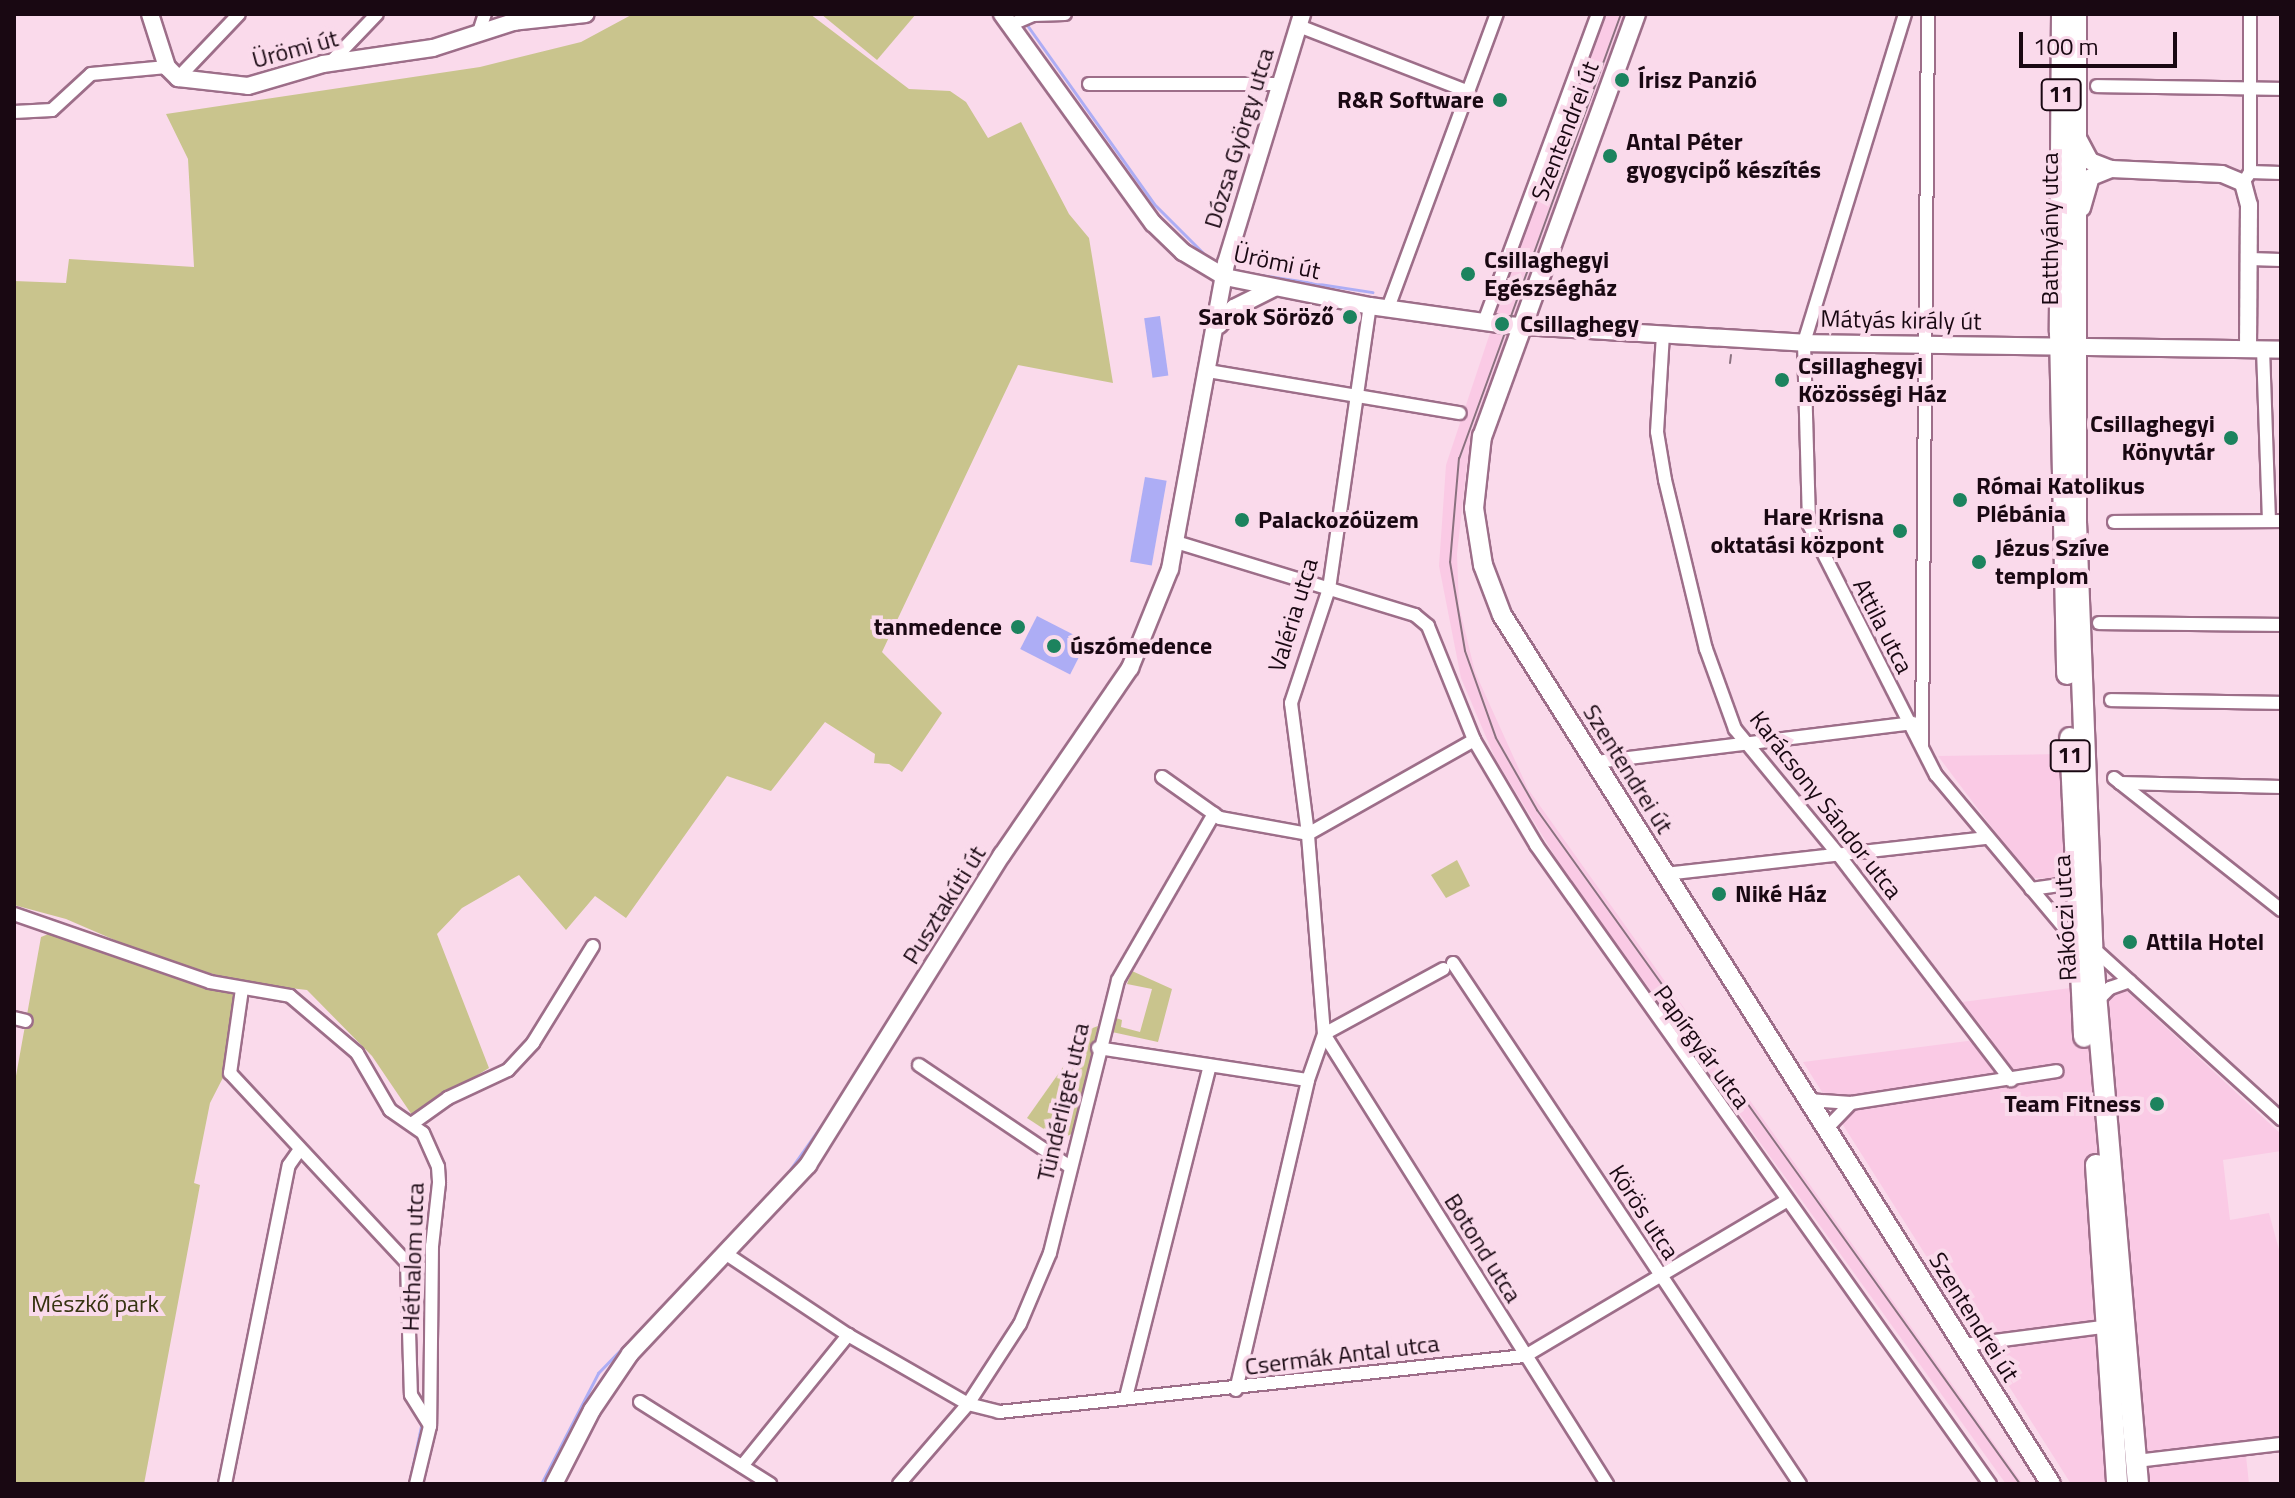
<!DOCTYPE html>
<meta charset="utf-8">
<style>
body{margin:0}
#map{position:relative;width:2295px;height:1498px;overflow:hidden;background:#fadaeb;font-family:"Titillium Web",sans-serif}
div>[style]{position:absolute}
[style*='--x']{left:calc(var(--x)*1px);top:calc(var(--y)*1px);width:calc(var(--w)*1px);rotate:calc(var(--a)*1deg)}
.built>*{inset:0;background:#facae5}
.green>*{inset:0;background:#c9c48d}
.water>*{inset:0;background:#adadf5;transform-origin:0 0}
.stream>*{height:3px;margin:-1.5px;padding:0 1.5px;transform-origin:1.5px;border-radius:1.5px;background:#adadf5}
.roads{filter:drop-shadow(2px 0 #9d6e89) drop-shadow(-2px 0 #9d6e89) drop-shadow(0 2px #9d6e89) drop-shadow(0 -2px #9d6e89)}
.minor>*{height:12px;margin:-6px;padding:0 6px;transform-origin:6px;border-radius:6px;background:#fff}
.tertiary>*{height:16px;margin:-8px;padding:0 8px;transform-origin:8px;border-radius:8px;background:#fff}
.secondary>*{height:18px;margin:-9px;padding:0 9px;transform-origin:9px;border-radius:9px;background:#fff}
.primary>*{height:20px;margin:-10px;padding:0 10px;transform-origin:10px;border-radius:10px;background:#fff}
.tram>*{height:2px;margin:-1px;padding:0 1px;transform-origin:1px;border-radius:1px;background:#8a717f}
.dots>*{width:22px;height:22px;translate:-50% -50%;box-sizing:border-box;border:4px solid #fadaeb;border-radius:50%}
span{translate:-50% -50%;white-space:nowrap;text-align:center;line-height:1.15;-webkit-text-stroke:8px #fadaeb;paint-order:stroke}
.shield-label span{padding:2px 6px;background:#fadaeb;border:2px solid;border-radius:6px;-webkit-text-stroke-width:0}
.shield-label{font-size:22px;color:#190812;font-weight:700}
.street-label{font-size:24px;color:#190812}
.poi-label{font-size:24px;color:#190812;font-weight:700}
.left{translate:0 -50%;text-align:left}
.right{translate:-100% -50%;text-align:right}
.park-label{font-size:24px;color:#363310}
.frame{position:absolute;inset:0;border:16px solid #190812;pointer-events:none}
.scale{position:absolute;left:2019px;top:32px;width:158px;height:36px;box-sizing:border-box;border:4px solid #190812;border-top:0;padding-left:10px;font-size:24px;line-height:28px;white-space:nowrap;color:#190812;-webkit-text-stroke:6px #fadaeb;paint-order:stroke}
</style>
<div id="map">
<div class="built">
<div style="clip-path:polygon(1605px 14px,1626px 14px,1490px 383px,1467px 464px,1457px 554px,1459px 606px,1475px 672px,1528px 789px,2023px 1484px,2006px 1484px,1561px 866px,1495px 758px,1461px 678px,1439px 566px,1446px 465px,1493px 324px,1496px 298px)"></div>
<div style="clip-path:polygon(2062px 754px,2066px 872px,2058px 879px,2030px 878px,1938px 756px)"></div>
<div style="clip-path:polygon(2117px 982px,2281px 1134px,2281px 1151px,2223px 1160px,2230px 1220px,2269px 1213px,2281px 1257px,2281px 1451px,2246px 1456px,2249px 1484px,2071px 1484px,1803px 1062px,1991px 1038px,1962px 1002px)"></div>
</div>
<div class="green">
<div style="clip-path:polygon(633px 14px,810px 14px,909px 89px,950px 91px,966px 102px,988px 138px,1021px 122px,1069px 214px,1089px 238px,1113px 383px,1018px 365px,882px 652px,942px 713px,902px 772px,889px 764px,874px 763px,875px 754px,825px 722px,771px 791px,727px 776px,626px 918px,595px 896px,566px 930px,519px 875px,462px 908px,437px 934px,489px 1068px,412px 1115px,372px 1056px,307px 990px,247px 983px,161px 960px,66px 919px,14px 905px,14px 281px,66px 283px,69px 259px,194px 267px,188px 159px,166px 114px,480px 67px,581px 42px)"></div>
<div style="clip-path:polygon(821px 14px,916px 14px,877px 60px)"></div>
<div style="clip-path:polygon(1457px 860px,1470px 886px,1446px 898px,1431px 875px)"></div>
<div style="clip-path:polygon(63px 928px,242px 989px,230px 1064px,210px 1103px,194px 1183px,200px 1185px,144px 1484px,14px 1484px,14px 1087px,41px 937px)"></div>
<div style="clip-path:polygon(1132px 971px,1172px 989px,1158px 1042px,1112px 1032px,1116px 1018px,1122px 1020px,1121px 1027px,1140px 1032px,1152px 989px,1127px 984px)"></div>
<div style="clip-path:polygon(1098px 1026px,1072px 1134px,1059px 1139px,1027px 1118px,1090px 1029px)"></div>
</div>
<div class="water">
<div style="left:1160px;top:316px;width:60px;height:16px;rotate:82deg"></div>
<div style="left:1145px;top:477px;width:22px;height:86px;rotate:10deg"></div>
<div style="left:1037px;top:616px;width:56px;height:37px;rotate:27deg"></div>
</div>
<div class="stream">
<div style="--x:1027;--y:25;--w:219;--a:54.6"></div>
<div style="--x:1154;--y:204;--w:69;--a:45"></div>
<div style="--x:1241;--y:272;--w:133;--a:8.7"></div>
<div style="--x:846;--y:1090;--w:168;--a:-58.1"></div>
<div style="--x:782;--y:1181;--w:100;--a:-54.7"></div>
<div style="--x:409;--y:1484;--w:59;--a:-78.3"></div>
<div style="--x:541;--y:1484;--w:125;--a:-62.8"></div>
<div style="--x:598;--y:1373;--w:178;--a:-45.9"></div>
</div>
<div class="roads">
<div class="minor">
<div style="--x:1905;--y:14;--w:344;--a:107.1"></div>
<div style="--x:1804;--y:343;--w:182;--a:88.4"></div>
<div style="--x:1809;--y:525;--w:280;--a:63.1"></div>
<div style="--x:1936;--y:775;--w:219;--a:50"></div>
<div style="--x:2250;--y:14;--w:158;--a:90"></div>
<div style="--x:1012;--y:24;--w:23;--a:-23"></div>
<div style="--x:1033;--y:15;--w:32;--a:-2"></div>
<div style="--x:1299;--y:26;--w:182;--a:21.2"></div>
<div style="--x:479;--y:32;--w:19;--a:-72"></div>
<div style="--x:331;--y:62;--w:66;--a:-46.2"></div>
<div style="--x:178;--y:78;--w:88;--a:-46.4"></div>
<div style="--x:1089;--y:84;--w:191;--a:0"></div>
<div style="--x:2097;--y:86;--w:184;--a:0.9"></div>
<div style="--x:14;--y:112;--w:38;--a:-3"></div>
<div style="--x:52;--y:110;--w:53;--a:-42.7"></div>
<div style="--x:91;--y:74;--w:76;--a:-5.3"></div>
<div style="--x:2247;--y:177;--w:6;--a:-59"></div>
<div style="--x:2250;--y:172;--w:31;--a:2"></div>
<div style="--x:2250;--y:259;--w:31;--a:2"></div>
<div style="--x:1388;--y:308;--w:314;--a:-69.7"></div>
<div style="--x:1484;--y:322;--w:328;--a:-69.7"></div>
<div style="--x:1663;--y:334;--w:98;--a:93.5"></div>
<div style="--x:1657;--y:432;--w:49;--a:80.5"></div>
<div style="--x:1665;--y:480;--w:174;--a:76.4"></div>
<div style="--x:1706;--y:649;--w:85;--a:70.1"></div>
<div style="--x:1735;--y:729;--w:162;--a:50.5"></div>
<div style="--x:1838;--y:854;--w:285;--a:52.6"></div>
<div style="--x:2263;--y:349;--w:172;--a:88"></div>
<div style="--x:1214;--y:372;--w:249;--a:9.5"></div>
<div style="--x:2114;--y:522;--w:167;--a:-0.3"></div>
<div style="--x:1176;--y:542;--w:250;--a:17"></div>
<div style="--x:1415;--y:615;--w:17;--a:40"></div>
<div style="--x:1428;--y:626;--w:123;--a:68"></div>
<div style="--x:1474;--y:740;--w:122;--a:59.4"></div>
<div style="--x:1536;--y:845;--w:784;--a:54.61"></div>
<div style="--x:2099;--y:623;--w:182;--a:0.6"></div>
<div style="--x:2111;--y:700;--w:170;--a:1"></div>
<div style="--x:1922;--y:746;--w:732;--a:-89.53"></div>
<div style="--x:1596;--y:762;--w:320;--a:-7"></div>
<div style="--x:1162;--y:777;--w:71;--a:35.3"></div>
<div style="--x:1220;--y:818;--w:89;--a:10.3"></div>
<div style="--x:2114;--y:778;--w:213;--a:38.3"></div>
<div style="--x:2120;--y:783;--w:161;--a:1.4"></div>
<div style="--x:1308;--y:834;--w:191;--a:-29.5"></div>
<div style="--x:1665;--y:874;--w:322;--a:-6.4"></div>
<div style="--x:2031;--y:889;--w:29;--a:-8"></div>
<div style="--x:2060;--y:885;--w:22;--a:-54"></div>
<div style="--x:14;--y:914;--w:207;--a:19.1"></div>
<div style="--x:210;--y:982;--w:81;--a:9.9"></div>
<div style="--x:290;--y:996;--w:88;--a:40.4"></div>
<div style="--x:357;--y:1053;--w:66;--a:59.9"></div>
<div style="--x:390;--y:1110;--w:40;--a:34.9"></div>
<div style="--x:423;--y:1133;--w:37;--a:66"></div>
<div style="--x:438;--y:1167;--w:16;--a:86"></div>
<div style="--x:439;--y:1183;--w:63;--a:96.3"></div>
<div style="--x:432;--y:1246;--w:180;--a:90.6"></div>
<div style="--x:430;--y:1426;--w:60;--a:103.6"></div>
<div style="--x:2092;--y:947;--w:256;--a:42.3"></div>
<div style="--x:1453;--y:963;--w:626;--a:56.34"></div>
<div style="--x:242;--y:989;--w:85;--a:98.1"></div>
<div style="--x:230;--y:1073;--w:260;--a:47"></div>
<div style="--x:407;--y:1263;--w:132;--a:88.3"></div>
<div style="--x:411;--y:1395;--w:36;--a:58"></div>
<div style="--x:2096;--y:1002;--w:20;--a:-45"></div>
<div style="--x:2110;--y:988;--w:21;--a:-19"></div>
<div style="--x:14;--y:1018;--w:12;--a:14"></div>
<div style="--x:1324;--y:1034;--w:532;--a:57.83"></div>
<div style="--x:1324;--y:1034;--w:136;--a:-28.6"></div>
<div style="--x:1098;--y:1048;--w:212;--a:8.7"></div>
<div style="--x:919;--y:1065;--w:182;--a:34"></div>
<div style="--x:1809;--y:1100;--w:42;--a:4.1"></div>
<div style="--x:1851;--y:1103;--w:208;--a:-8.8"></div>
<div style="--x:413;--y:1123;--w:43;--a:-35.5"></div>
<div style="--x:448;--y:1098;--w:66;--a:-25"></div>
<div style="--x:508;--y:1070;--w:37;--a:-47"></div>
<div style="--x:533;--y:1043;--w:114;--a:-58.3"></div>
<div style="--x:1827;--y:1128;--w:35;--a:-46"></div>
<div style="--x:728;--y:1255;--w:144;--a:33.7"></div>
<div style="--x:848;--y:1335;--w:138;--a:29.9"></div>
<div style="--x:968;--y:1404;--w:32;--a:14"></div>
<div style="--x:999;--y:1412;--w:529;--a:-6.08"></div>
<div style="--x:1525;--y:1356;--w:304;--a:-30.7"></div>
<div style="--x:1964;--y:1345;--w:147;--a:-7.4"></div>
<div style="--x:1236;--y:1390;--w:318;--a:-76.9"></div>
<div style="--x:1308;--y:1080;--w:49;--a:-70.8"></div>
<div style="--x:1324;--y:1034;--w:201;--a:-94.6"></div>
<div style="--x:1308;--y:834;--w:132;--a:-97.4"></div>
<div style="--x:1291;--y:703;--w:120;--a:-71.6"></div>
<div style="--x:1329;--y:589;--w:286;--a:-81.8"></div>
<div style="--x:1126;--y:1397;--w:342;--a:-75.8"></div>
<div style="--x:640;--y:1402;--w:154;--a:32.2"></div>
<div style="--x:2136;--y:1461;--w:146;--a:-6.7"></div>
<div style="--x:742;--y:1466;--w:169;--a:-51"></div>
<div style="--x:225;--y:1484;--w:325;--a:-78.7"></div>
<div style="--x:289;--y:1165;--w:19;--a:-55"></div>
<div style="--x:899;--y:1484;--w:106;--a:-49.2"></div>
<div style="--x:968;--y:1404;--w:95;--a:-57"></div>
<div style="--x:1020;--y:1324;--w:77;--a:-67.1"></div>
<div style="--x:1050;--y:1253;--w:281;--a:-76"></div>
<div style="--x:1118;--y:980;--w:192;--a:-60"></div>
</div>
<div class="tertiary">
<div style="--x:150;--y:14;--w:56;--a:72.2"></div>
<div style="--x:167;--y:67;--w:16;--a:45"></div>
<div style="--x:178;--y:78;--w:70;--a:6.5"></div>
<div style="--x:248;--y:86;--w:78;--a:-16.3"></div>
<div style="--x:323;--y:64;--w:111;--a:-8.3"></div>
<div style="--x:433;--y:48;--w:84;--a:-18"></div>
<div style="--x:513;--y:22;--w:73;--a:-6.3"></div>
<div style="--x:1002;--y:14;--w:258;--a:54.2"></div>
<div style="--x:1153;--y:223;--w:42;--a:44"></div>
<div style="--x:1183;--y:252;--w:49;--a:30.8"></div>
<div style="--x:1225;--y:277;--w:148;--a:11.3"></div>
<div style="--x:1370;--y:306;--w:136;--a:8"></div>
<div style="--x:1505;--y:325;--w:300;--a:3.4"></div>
<div style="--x:1804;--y:343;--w:477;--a:0.8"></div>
<div style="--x:2078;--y:138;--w:26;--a:62"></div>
<div style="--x:2090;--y:161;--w:22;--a:21"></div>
<div style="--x:2111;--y:169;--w:111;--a:2.6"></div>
<div style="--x:2222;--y:174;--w:23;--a:23"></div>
<div style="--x:2243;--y:183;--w:23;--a:75"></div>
<div style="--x:2249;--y:205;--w:144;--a:90.4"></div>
<div style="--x:2082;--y:208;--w:32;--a:-74"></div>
<div style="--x:2091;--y:177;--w:22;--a:-22"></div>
<div style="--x:1219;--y:325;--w:23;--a:-49"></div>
<div style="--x:1234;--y:308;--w:45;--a:-26.6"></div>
<div style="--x:554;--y:1484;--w:83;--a:-62.8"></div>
<div style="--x:592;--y:1410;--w:68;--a:-55.8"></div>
<div style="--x:630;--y:1354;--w:260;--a:-46.7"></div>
<div style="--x:808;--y:1165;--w:366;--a:-58"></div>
<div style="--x:1002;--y:855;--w:227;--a:-55.6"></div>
<div style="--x:1130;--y:668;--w:107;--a:-68"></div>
<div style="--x:1170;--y:569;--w:311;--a:-79.6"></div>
<div style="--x:1226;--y:263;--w:260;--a:-73"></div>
</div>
<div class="secondary">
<div style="--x:1636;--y:14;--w:449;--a:110"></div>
<div style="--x:1482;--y:436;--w:72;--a:96.3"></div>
<div style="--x:1474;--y:508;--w:58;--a:81"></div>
<div style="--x:1483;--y:565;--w:53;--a:69.2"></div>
<div style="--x:1502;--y:615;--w:1028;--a:57.72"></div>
</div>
<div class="primary">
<div style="--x:2062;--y:14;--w:318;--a:90.4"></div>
<div style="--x:2060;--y:332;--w:342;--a:88.8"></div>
<div style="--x:2076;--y:14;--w:508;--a:90"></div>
<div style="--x:2076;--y:522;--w:425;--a:87.8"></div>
<div style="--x:2092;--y:947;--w:539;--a:85.1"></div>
<div style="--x:2070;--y:738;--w:299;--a:87.3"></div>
<div style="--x:2096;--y:1165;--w:320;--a:86.2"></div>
</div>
</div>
<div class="tram">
<div style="--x:1621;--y:14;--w:473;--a:110"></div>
<div style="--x:1459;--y:458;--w:104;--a:94.9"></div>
<div style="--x:1450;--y:562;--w:90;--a:80.4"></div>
<div style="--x:1465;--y:651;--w:92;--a:70.4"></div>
<div style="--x:1496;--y:738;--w:83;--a:60.3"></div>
<div style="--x:1537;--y:810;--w:829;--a:54.37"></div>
<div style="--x:1730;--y:363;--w:8;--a:-83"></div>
</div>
<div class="dots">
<div style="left:1622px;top:80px;background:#1c835e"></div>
<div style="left:1500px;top:100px;background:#1c835e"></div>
<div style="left:1610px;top:156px;background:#1c835e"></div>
<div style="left:1468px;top:274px;background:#1c835e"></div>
<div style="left:1350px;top:317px;background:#1c835e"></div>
<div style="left:1502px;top:324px;background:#1c835e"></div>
<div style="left:1782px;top:380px;background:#1c835e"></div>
<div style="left:2231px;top:438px;background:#1c835e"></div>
<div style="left:1960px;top:500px;background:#1c835e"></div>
<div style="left:1242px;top:520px;background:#1c835e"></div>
<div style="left:1900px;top:531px;background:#1c835e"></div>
<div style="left:1979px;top:562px;background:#1c835e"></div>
<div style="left:1018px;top:627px;background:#1c835e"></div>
<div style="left:1054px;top:646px;background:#1c835e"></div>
<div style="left:1719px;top:894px;background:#1c835e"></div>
<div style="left:2130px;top:942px;background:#1c835e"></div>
<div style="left:2157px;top:1104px;background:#1c835e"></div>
</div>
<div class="shield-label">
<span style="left:2061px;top:95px">11</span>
<span style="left:2070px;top:756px">11</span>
</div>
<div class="street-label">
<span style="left:295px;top:49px;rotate:-15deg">Ürömi út</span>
<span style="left:1565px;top:131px;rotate:-69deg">Szentendrei út</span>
<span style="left:1239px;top:138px;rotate:-73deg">Dózsa György utca</span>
<span style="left:2050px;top:229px;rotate:-90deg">Batthyány utca</span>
<span style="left:1277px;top:262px;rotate:12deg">Ürömi út</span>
<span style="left:1901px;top:320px;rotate:1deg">Mátyás király út</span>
<span style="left:1293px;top:615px;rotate:-73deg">Valéria utca</span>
<span style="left:1883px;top:626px;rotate:63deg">Attila utca</span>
<span style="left:1628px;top:769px;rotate:58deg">Szentendrei út</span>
<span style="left:1826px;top:805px;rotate:52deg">Karácsony Sándor utca</span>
<span style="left:944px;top:905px;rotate:-58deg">Pusztakúti út</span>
<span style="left:2065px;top:918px;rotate:-93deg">Rákóczi utca</span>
<span style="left:1702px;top:1047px;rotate:54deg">Papírgyár utca</span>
<span style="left:1063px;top:1102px;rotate:-77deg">Tündérliget utca</span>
<span style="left:1644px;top:1212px;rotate:57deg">Körös utca</span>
<span style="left:1483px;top:1248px;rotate:58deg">Botond utca</span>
<span style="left:413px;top:1257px;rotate:-88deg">Héthalom utca</span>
<span style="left:1974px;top:1317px;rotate:58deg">Szentendrei út</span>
<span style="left:1342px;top:1355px;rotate:-7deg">Csermák Antal utca</span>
</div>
<div class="poi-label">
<span class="left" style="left:1638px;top:80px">Írisz Panzió</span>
<span class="right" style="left:1484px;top:100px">R&amp;R Software</span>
<span class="left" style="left:1626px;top:156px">Antal Péter<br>gyogycipő készítés</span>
<span class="left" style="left:1484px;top:274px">Csillaghegyi<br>Egészségház</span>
<span class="right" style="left:1334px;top:317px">Sarok Söröző</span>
<span class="left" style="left:1520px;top:324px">Csillaghegy</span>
<span class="left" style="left:1798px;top:380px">Csillaghegyi<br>Közösségi Ház</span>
<span class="right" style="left:2215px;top:438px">Csillaghegyi<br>Könyvtár</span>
<span class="left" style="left:1976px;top:500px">Római Katolikus<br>Plébánia</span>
<span class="right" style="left:1884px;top:531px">Hare Krisna<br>oktatási központ</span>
<span class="left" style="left:1258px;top:520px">Palackozóüzem</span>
<span class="left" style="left:1995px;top:562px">Jézus Szíve<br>templom</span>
<span class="right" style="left:1002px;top:627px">tanmedence</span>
<span class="left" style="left:1070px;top:646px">úszómedence</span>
<span class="left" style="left:1735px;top:894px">Niké Ház</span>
<span class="left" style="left:2146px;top:942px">Attila Hotel</span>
<span class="right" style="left:2141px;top:1104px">Team Fitness</span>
</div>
<div class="park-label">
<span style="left:95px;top:1304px">Mészkő park</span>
</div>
<div class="frame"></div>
<div class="scale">100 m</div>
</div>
